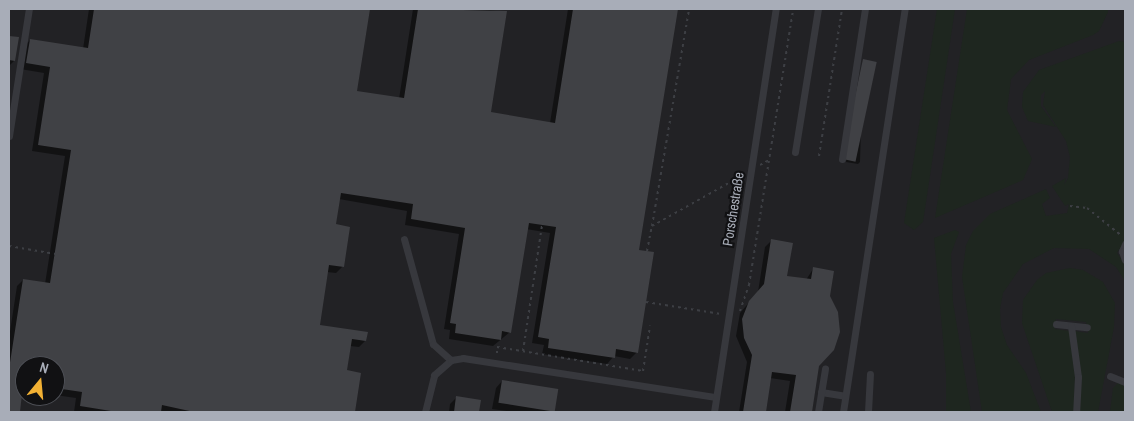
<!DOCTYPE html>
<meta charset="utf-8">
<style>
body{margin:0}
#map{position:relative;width:1134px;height:421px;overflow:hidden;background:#161618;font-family:"Archivo Narrow",sans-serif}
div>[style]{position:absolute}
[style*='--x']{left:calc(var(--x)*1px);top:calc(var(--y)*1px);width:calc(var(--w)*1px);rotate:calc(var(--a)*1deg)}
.built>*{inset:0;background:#222225}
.green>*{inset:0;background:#1e261f}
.shadow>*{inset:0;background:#0007}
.building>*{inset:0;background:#404145;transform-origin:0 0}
.path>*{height:2px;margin-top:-1px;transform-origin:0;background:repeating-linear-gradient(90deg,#3d3f44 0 2.5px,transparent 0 6.5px)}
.service>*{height:7px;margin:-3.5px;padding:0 3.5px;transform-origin:3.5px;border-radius:3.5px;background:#37383d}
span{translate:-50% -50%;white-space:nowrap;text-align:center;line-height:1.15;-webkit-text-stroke:4.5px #111113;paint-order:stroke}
.street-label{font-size:14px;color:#a8adb8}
.frame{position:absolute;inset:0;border:10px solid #a8adb8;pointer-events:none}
.north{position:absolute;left:15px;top:356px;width:50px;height:50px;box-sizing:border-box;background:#111113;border:1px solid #4d4f55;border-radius:50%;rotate:17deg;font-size:14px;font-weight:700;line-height:20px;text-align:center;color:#a8adb8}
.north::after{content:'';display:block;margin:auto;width:18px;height:22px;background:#f2b134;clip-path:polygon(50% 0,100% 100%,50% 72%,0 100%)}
</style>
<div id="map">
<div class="built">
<div style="clip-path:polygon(evenodd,9px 9px,1125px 9px,1125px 412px,9px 412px,9px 9px,25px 366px,55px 366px,55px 396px,25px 396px,25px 366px)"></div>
</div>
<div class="green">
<div style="clip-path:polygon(937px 9px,955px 9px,923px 222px,914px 230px,904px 223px)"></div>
<div style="clip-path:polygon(967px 9px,1108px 9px,1108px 12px,1099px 31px,1093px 35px,1029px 60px,1011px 79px,1007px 110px,1032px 159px,1023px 180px,935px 218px)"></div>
<div style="clip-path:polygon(1119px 41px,1125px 42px,1125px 240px,1117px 253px,1125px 265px,1125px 281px,1116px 267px,1089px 249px,1054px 248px,1023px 264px,1003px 293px,1000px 309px,1001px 327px,1007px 345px,1026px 373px,1041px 412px,982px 412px,962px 277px,966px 245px,973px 231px,990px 214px,1046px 189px,1050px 198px,1042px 204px,1046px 216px,1067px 213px,1069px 204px,1065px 206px,1052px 186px,1066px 178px,1064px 185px,1068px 178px,1070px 157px,1066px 141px,1043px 105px,1045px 91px,1041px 95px,1041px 106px,1056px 127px,1028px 121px,1022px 107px,1023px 92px,1039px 70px)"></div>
<div style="clip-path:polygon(955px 230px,959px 232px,951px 254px,953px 302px,971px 412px,946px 412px,946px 373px,934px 238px)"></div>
<div style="clip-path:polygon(1070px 268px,1083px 270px,1103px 282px,1115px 303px,1114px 327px,1098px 412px,1078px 412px,1074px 331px,1088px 333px,1086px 322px,1056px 319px,1055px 329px,1070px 331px,1075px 373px,1074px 412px,1052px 412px,1022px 323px,1023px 300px,1037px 280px,1046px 273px)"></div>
<div style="clip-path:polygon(1118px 383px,1125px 384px,1125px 412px,1110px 412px,1113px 388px)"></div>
</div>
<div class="shadow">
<div style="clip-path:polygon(89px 9px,369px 9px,356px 92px,399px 99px,413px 9px,482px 9px,505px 12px,489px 113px,550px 123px,568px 9px,676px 9px,638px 251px,637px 352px,630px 359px,614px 356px,607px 364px,542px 354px,544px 345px,532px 343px,550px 233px,526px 229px,510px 332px,493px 346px,449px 339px,450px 330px,444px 329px,459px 234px,405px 225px,407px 211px,339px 199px,335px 225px,343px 266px,336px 273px,327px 272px,319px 326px,365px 341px,359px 347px,350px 346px,346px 371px,360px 374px,354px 412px,74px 412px,76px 398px,55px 395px,55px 366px,25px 366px,25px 390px,22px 390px,19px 412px,9px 412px,9px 338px,17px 286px,23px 280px,45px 284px,65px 156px,32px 151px,44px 73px,20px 69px,24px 47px,30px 40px,83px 49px)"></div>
<div style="clip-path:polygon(9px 37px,18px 38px,14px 61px,9px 66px)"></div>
<div style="clip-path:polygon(863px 61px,860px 162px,858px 164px,846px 162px)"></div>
<div style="clip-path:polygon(771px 241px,786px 277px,806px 280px,813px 269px,829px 296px,810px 412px,785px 412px,790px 381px,770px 378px,764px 412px,739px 412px,747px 362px,736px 336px,740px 313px,758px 292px,765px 247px)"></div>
<div style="clip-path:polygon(502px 381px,553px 411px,514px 412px,492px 409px,496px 388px)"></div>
<div style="clip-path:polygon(457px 397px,479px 401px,478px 412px,449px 412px,450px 404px)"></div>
</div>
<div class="building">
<div style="clip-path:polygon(94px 9px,370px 9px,357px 91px,404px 98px,418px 9px,507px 11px,491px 112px,555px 123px,573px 9px,678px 9px,639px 250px,654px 252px,638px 353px,616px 349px,615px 358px,548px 348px,549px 339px,538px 337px,556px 227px,529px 223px,511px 333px,502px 331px,501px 340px,455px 333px,456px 324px,450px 323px,465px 228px,411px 219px,413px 204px,341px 193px,336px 224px,350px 227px,344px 267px,329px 265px,320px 325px,368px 332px,366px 341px,352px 339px,347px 370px,361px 373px,355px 412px,194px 412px,162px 405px,161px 412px,117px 412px,80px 406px,82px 392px,55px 388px,55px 366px,25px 366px,20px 412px,9px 412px,9px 369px,23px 279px,50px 283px,71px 150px,38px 145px,50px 67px,26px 63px,30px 39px,88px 48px)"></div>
<div style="clip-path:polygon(9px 36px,19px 37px,15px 61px,9px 60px)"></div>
<div style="left:863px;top:59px;width:14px;height:102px;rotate:12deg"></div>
<div style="clip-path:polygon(771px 239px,793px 243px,787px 276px,811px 279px,813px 267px,834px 271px,830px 296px,838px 312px,840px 332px,834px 350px,819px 366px,812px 412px,790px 412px,796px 375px,772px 372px,766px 412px,743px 412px,752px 355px,744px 338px,742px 319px,749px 301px,764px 284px)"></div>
<div style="left:502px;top:380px;width:57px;height:23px;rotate:9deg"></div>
<div style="clip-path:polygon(456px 396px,481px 400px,479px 412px,454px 412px)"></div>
</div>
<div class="path">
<div style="--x:819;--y:156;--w:149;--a:-81.1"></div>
<div style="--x:760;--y:165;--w:10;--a:-29"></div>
<div style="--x:1070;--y:206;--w:17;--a:7"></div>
<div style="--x:1087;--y:208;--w:45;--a:38.7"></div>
<div style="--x:652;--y:226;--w:220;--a:-80.3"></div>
<div style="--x:9;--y:246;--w:47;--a:9.9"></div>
<div style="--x:647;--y:251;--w:25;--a:-79"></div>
<div style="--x:652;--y:226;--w:102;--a:-29.3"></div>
<div style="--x:646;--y:302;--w:76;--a:9.1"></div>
<div style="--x:740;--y:311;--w:28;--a:-71"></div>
<div style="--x:749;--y:285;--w:279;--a:-80.9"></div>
<div style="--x:523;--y:351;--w:127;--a:-81.4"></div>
<div style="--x:497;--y:353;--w:6;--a:-90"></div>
<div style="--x:497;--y:347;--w:148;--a:9.3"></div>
<div style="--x:643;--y:371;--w:46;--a:-81.2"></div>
</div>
<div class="service">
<div style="--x:9;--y:136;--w:129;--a:-81.1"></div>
<div style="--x:795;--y:152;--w:145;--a:-80.9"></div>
<div style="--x:842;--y:159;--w:152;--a:-81.3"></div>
<div style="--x:404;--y:239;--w:109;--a:74.6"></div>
<div style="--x:433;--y:344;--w:24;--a:42"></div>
<div style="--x:1125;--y:244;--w:8;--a:113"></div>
<div style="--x:1122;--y:251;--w:9;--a:72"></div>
<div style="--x:1056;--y:324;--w:31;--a:6"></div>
<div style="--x:1071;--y:326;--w:51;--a:82.2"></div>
<div style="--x:1078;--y:377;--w:35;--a:93"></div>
<div style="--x:1110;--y:376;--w:16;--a:22"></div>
<div style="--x:821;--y:392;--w:24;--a:9"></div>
<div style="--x:425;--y:412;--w:38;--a:-76"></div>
<div style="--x:434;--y:375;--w:23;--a:-41"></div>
<div style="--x:451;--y:360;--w:12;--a:-9"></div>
<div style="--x:463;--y:358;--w:256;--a:8.8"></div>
<div style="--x:714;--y:412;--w:408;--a:-81.3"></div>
<div style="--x:818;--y:412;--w:44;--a:-80.8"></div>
<div style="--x:843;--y:412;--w:408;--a:-81.3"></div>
<div style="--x:868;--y:412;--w:38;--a:-87"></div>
</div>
<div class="street-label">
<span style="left:733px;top:209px;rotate:-81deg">Porschestraße</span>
</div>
<div class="frame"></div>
<div class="north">N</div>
</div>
